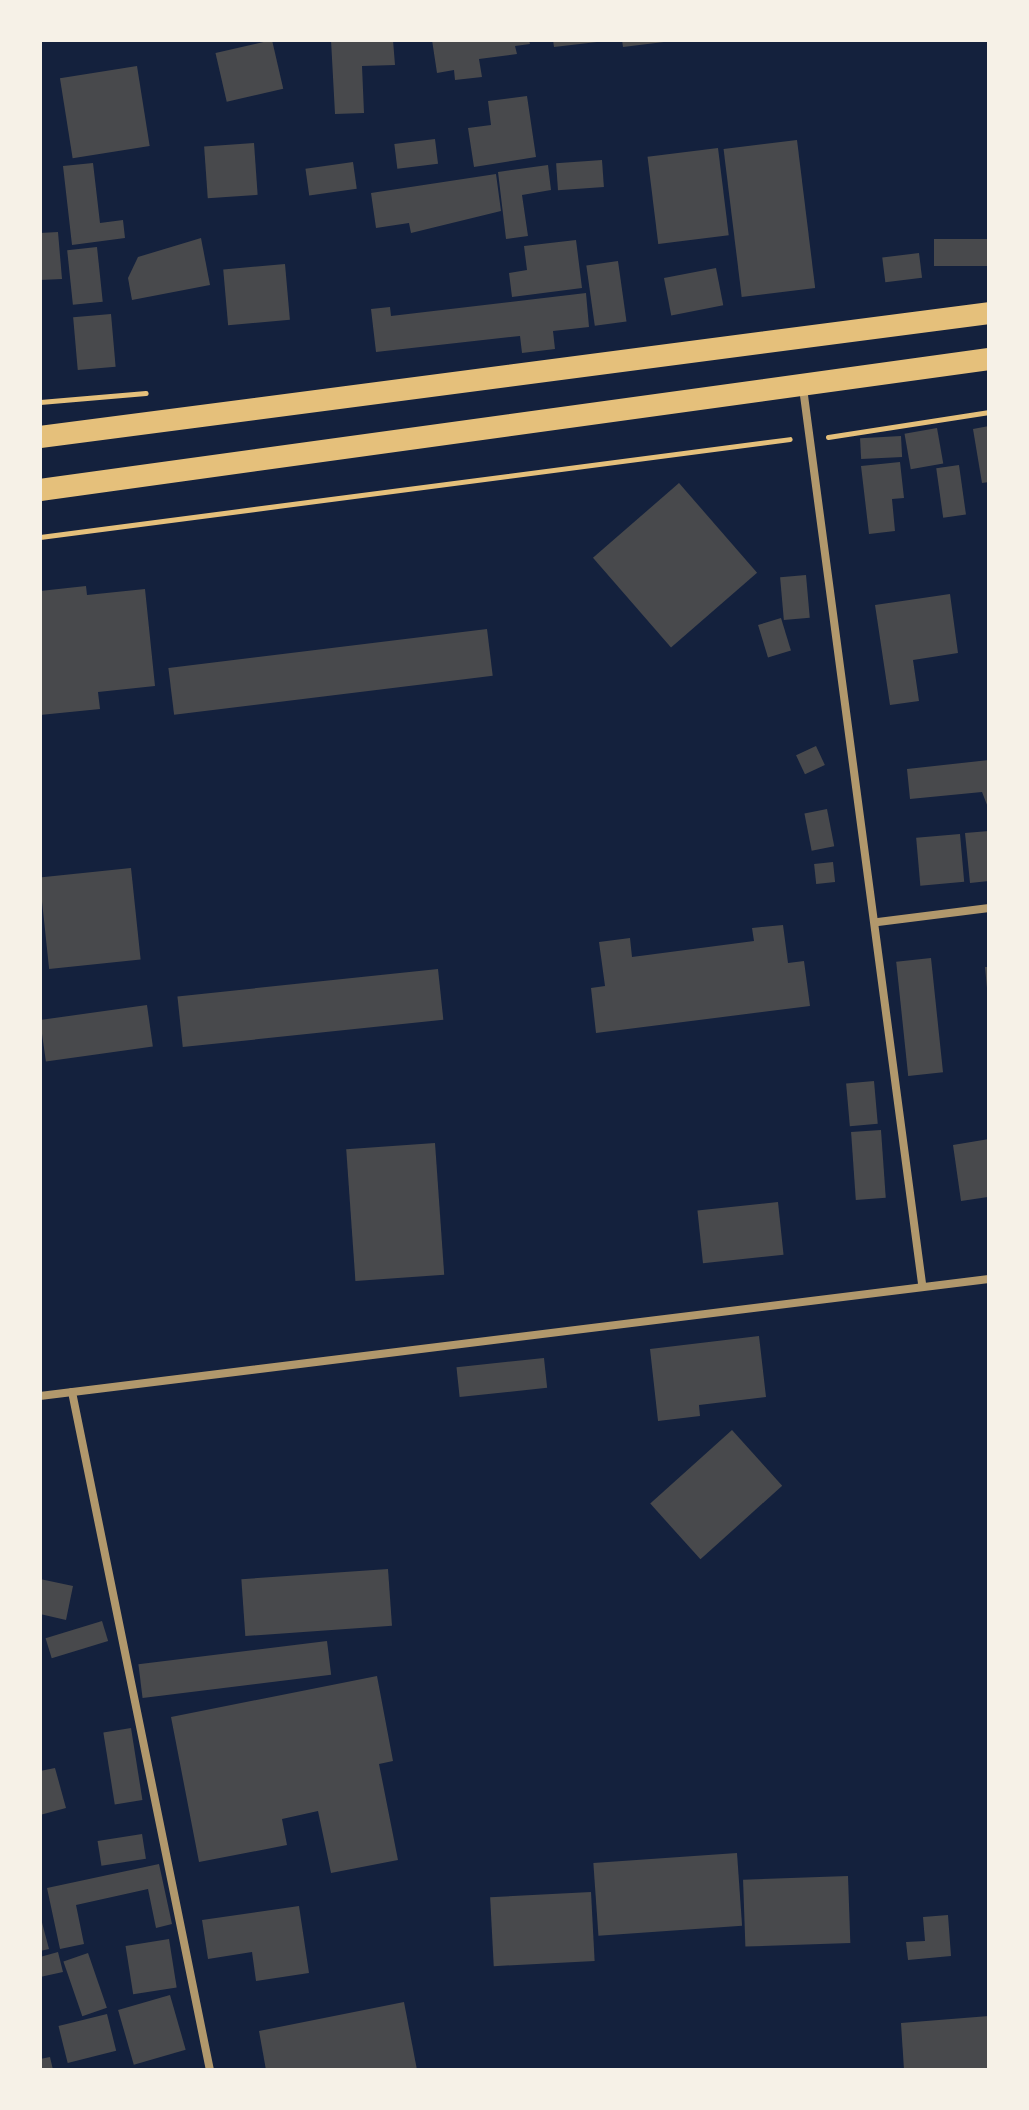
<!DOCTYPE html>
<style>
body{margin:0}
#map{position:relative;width:1029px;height:2110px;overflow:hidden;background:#14213d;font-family:Ubuntu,sans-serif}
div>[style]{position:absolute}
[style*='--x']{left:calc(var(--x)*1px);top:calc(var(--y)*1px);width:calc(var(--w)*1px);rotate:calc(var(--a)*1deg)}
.building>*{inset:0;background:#48494c;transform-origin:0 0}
.path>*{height:5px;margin:-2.5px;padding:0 2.5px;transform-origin:2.5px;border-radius:2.5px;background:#e5c07b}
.minor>*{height:8px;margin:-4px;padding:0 4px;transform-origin:4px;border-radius:4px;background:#b1986c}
.trunk>*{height:22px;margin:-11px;padding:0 11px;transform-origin:11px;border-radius:11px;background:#e5c07b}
span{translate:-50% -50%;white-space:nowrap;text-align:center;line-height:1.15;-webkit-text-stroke:6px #f6f1e7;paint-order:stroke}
.frame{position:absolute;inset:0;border:42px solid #f6f1e7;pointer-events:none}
</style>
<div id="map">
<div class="building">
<div style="left:272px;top:40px;width:50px;height:58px;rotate:77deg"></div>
<div style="clip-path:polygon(331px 40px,393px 40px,395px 65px,362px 66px,364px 113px,335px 114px)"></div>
<div style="clip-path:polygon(432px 40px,529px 40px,530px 44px,515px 46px,517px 54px,479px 59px,482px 77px,455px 80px,454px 70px,437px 73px)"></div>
<div style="clip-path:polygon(553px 40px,597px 40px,597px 42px,554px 47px)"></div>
<div style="clip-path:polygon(622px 40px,664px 40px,664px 42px,623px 47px)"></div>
<div style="left:137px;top:66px;width:81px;height:78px;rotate:81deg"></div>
<div style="clip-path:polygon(527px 96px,536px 157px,474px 167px,468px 128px,491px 125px,488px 101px)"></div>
<div style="left:435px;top:139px;width:25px;height:41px;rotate:83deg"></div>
<div style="left:797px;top:140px;width:149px;height:74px;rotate:83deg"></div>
<div style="left:254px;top:143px;width:52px;height:50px;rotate:86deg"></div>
<div style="left:718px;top:148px;width:88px;height:71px;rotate:83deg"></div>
<div style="left:602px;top:160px;width:27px;height:46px;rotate:86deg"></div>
<div style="left:353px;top:162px;width:27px;height:48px;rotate:82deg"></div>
<div style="clip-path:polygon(93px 163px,100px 223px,123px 220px,125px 238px,72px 245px,63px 166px)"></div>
<div style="clip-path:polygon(548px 165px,551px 190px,522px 195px,528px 236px,506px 239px,498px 172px)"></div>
<div style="clip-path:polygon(496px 174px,501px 211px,411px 233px,409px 223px,376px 228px,371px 193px)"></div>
<div style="clip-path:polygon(58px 232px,62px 279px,40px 280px,40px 233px)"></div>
<div style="clip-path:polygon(201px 238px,210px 285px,132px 300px,128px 278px,138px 257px)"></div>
<div style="left:989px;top:239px;width:27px;height:55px;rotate:90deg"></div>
<div style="clip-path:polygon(576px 240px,582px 288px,512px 297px,509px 273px,527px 270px,524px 246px)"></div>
<div style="left:97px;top:247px;width:55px;height:30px;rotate:84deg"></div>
<div style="left:919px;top:253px;width:25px;height:37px;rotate:83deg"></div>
<div style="left:618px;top:261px;width:61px;height:32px;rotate:82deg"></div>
<div style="left:285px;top:264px;width:56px;height:62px;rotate:85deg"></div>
<div style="left:716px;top:268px;width:38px;height:53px;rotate:79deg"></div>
<div style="clip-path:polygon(586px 293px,589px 327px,553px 331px,555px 349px,522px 353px,520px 336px,376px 352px,371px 309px,390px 307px,391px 316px)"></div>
<div style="left:111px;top:314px;width:53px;height:38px;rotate:85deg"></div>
<div style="clip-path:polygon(989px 426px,989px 482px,982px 483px,973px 429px)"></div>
<div style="left:937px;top:428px;width:36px;height:33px;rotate:80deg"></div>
<div style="left:901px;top:436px;width:21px;height:41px;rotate:87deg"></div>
<div style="clip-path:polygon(900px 462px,904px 498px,892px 499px,895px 531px,869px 534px,861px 466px)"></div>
<div style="left:959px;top:465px;width:50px;height:23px;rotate:82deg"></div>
<div style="left:679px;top:483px;width:119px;height:114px;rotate:49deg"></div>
<div style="left:806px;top:575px;width:43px;height:26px;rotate:85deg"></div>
<div style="clip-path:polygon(86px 586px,87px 595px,145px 589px,155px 686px,98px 692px,100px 709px,40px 715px,40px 591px)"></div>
<div style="clip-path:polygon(950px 594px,958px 653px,913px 660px,919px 701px,890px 705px,875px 605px)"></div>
<div style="left:781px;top:618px;width:34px;height:24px;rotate:73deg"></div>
<div style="left:487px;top:629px;width:47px;height:321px;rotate:83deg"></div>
<div style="left:816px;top:746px;width:21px;height:22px;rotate:65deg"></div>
<div style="clip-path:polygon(989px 760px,989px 810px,982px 792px,910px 799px,907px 769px)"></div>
<div style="left:827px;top:809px;width:38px;height:23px;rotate:79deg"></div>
<div style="clip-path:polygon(989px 831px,989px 881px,970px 883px,965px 833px)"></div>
<div style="left:960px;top:834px;width:48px;height:44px;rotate:85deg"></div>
<div style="left:833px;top:862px;width:20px;height:19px;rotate:84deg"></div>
<div style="left:131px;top:868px;width:92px;height:92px;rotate:84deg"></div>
<div style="clip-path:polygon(783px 925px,788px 963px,804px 961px,810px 1006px,596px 1033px,591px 988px,605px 986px,599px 942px,630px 938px,632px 957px,754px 941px,752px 928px)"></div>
<div style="left:931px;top:958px;width:115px;height:35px;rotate:84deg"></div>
<div style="clip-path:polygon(985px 967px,989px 967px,989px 987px,987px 988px)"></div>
<div style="left:438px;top:969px;width:51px;height:262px;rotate:84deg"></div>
<div style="left:147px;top:1005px;width:42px;height:108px;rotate:82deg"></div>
<div style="left:874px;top:1081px;width:43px;height:28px;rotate:85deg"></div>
<div style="left:881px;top:1130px;width:68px;height:30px;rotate:86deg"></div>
<div style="clip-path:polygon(989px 1139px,988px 1197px,961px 1201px,953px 1145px)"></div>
<div style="left:435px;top:1143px;width:132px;height:89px;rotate:86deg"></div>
<div style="left:778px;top:1202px;width:53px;height:81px;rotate:84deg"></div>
<div style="clip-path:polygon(759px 1336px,766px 1397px,699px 1405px,700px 1416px,658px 1421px,650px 1349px)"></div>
<div style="left:544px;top:1358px;width:30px;height:88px;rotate:84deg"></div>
<div style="left:732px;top:1430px;width:75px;height:110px;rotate:48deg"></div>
<div style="left:388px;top:1569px;width:57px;height:147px;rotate:86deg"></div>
<div style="clip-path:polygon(40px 1579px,73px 1586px,66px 1620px,40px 1614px)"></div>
<div style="left:102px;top:1621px;width:21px;height:59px;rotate:73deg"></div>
<div style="left:327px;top:1641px;width:34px;height:190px;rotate:83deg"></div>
<div style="clip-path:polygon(377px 1676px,393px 1761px,379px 1764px,398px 1860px,331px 1873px,318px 1811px,282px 1819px,287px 1845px,199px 1862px,171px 1717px)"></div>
<div style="left:131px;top:1728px;width:73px;height:28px;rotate:81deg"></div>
<div style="clip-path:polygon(55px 1768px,66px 1808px,40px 1815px,40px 1771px)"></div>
<div style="left:142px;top:1834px;width:25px;height:45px;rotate:81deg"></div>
<div style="left:737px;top:1853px;width:73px;height:144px;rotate:86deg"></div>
<div style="clip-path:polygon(159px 1864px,172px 1924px,156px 1928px,148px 1889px,76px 1905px,84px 1944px,60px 1949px,47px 1888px)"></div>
<div style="left:848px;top:1876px;width:67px;height:105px;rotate:88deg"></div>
<div style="left:591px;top:1892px;width:69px;height:101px;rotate:87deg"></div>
<div style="clip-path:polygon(299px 1906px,309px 1973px,256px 1981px,252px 1952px,208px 1959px,202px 1920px)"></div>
<div style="clip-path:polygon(40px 1915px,49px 1949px,40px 1951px)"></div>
<div style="clip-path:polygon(948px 1915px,951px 1956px,908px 1960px,906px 1942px,925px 1941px,923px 1917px)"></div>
<div style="left:169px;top:1939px;width:49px;height:44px;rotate:81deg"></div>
<div style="clip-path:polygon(58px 1952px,63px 1972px,40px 1977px,40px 1957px)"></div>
<div style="left:88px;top:1953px;width:58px;height:26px;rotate:71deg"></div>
<div style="left:170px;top:1995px;width:57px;height:54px;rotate:74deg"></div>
<div style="clip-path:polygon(404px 2002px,417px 2070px,266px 2070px,259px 2031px)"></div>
<div style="left:107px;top:2014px;width:38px;height:50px;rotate:76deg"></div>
<div style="clip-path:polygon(989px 2016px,989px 2070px,904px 2070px,901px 2023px)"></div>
<div style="clip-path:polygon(50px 2057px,53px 2070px,40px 2070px,40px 2059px)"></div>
</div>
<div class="path">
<div style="--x:40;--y:402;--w:106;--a:-4.9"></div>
<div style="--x:828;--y:437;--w:163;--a:-8.8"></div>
<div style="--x:40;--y:537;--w:756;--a:-7.44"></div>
</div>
<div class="minor">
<div style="--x:803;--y:388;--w:903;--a:82.43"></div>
<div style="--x:878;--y:922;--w:112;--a:-7.2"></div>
<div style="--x:72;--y:1392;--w:692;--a:78.5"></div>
<div style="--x:40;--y:1396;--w:956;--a:-7.03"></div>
</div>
<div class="trunk">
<div style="--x:40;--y:437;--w:957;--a:-7.44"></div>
<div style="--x:40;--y:490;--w:958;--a:-7.86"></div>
</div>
<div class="frame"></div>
</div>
